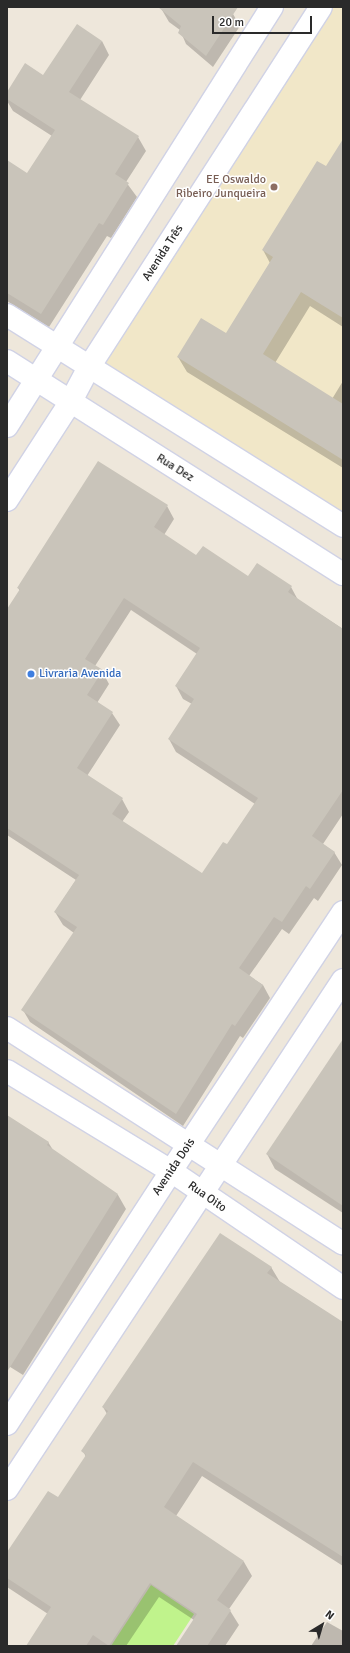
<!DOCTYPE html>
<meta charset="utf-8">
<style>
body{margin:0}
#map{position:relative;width:350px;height:1653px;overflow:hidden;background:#eee7db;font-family:Signika,sans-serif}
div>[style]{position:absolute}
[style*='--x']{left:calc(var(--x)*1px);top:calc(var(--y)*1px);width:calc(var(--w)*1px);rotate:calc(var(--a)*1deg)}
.education>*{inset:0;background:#f1e7c8}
.pitch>*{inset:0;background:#c0f38c}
.shadow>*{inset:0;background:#0003}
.building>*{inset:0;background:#c9c4ba}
.roads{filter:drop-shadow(1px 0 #d0d2e5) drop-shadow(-1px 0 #d0d2e5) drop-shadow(0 1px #d0d2e5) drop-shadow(0 -1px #d0d2e5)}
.minor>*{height:22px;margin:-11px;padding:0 11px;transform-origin:11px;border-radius:11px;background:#fff}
.dots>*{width:11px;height:11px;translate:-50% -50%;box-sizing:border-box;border:2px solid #fff;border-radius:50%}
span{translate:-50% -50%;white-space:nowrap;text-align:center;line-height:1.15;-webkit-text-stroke:3px #fff;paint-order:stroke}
.education-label{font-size:12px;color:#785e54}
.right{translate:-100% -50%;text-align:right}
.street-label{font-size:12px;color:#2a2a2a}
.shop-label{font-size:12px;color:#366cbe}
.left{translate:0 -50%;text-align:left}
.frame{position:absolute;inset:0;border:8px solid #2a2a2a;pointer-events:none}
.north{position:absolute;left:302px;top:1605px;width:40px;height:40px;-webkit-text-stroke:3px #fff;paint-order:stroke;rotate:38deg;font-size:11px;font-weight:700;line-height:16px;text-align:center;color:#2a2a2a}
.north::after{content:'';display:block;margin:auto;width:14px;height:18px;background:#2a2a2a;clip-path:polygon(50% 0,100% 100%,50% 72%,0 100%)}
.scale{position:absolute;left:212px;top:16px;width:100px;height:18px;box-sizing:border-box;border:2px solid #2a2a2a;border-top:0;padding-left:5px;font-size:12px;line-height:14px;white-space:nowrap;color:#2a2a2a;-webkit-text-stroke:3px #fff;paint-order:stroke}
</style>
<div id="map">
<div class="education">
<div style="clip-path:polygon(320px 7px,343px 7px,343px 525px,88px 367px)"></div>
</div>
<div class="pitch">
<div style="clip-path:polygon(151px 1585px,194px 1614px,173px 1646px,111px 1646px)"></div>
</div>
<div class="shadow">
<div style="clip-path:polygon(164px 7px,222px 7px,233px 14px,240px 26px,213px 67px,186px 44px,180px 30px,169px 22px,162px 10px)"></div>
<div style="clip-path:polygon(102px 41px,109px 55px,80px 100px,138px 137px,146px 151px,126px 182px,137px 197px,111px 238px,107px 236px,49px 327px,7px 301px,7px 161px,28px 175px,52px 136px,13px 111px,7px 101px,7px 93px,44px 77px)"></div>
<div style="clip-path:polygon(343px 141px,343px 327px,310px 306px,275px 363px,332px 399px,343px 381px,343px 468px,187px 372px,178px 357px,227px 334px,270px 263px,263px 250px,326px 168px)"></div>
<div style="clip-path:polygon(evenodd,167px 506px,174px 519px,164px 535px,197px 557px,248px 577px,291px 587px,298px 600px,343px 629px,343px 814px,323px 844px,334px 852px,342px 865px,318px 901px,314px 898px,289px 934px,282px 929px,249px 976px,263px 985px,270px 998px,243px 1038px,240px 1036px,183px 1126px,30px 1022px,23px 1010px,74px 933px,63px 925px,55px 912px,76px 880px,7px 835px,7px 611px,20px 591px,18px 588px,167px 506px,131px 610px,197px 654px,176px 686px,183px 699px,192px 704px,169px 739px,176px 752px,255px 804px,227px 846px,202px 874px,122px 822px,129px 812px,122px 799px,87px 776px,120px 725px,112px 713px,97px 703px,109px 684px,102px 671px,95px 666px,131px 610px)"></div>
<div style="clip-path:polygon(343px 1041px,343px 1213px,275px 1169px,267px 1154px)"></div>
<div style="clip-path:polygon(7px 1120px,48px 1142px,53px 1150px,118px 1195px,126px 1209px,23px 1375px,7px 1365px)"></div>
<div style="clip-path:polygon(271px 1267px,280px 1282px,343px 1323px,343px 1566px,202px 1476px,176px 1516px,244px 1562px,252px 1576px,229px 1609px,239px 1625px,225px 1646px,177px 1646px,194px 1620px,159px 1597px,126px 1646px,27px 1646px,48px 1614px,7px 1587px,7px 1554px,59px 1499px,86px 1457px,83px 1451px,107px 1414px,103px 1407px)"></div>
<div style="clip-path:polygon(327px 1622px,343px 1631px,343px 1646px,311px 1646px)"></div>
</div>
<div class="building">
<div style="clip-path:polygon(158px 7px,238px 7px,206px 56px,178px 33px,181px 26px)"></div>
<div style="clip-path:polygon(77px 24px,102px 41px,69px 92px,139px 136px,115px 174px,129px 183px,103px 225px,99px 223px,41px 314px,7px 293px,7px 160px,27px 173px,55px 130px,7px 99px,7px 92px,25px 63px,43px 75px)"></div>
<div style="clip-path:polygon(343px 139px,343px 318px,301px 292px,263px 354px,343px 404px,343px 460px,177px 357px,201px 318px,226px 333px,273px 257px,262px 250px,317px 161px,326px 166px)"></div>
<div style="clip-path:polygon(evenodd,98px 461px,168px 505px,154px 527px,196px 555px,203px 546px,248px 576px,257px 563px,292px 586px,288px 592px,343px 629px,343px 790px,312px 836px,335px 852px,310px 889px,306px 886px,282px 922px,274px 917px,239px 968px,263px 985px,235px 1026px,232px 1024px,176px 1114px,21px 1010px,77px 927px,54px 912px,79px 875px,7px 828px,7px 609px,20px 589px,17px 588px,98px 461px,124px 598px,200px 648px,175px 686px,194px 699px,168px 739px,258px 798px,227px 844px,223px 842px,202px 873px,112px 814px,123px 798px,77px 768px,113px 712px,87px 695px,103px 670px,85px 659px,124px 598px)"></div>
<div style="clip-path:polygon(343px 1039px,343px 1206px,266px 1154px)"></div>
<div style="clip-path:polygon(7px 1115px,49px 1142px,47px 1145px,118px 1194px,7px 1372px)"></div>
<div style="clip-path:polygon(220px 1233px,272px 1267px,267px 1273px,343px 1322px,343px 1557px,193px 1462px,164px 1507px,244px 1561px,217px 1600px,231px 1610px,207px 1646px,176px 1646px,197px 1614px,150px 1583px,109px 1646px,93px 1635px,86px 1646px,26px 1646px,51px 1607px,7px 1578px,7px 1552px,48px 1491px,58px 1497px,86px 1455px,81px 1451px,108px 1411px,102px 1407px)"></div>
</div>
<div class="roads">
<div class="minor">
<div style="--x:7;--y:315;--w:397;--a:32.1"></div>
<div style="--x:7;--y:361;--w:398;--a:32.4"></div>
<div style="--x:7;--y:426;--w:496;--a:-57.7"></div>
<div style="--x:7;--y:500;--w:118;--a:-57.1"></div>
<div style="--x:71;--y:401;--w:38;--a:-62"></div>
<div style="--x:89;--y:367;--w:428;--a:-57.2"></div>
<div style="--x:7;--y:1028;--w:399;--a:32.7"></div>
<div style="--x:7;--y:1071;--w:192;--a:31.4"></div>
<div style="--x:171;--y:1171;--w:208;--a:34.2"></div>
<div style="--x:7;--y:1424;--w:302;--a:-57"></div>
<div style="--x:171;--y:1171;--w:311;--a:-56.4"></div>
<div style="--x:7;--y:1489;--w:610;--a:-56.57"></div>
</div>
</div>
<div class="dots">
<div style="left:274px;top:187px;background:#8d6e63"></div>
<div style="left:31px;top:674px;background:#3f7fe0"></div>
</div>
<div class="education-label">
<span class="right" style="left:266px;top:187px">EE Oswaldo<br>Ribeiro Junqueira</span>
</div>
<div class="street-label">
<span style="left:163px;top:253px;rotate:-57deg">Avenida Três</span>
<span style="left:175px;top:468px;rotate:32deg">Rua Dez</span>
<span style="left:174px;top:1167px;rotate:-56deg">Avenida Dois</span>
<span style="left:207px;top:1197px;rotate:35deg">Rua Oito</span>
</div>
<div class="shop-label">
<span class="left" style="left:39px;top:674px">Livraria Avenida</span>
</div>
<div class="frame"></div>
<div class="north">N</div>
<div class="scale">20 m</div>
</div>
